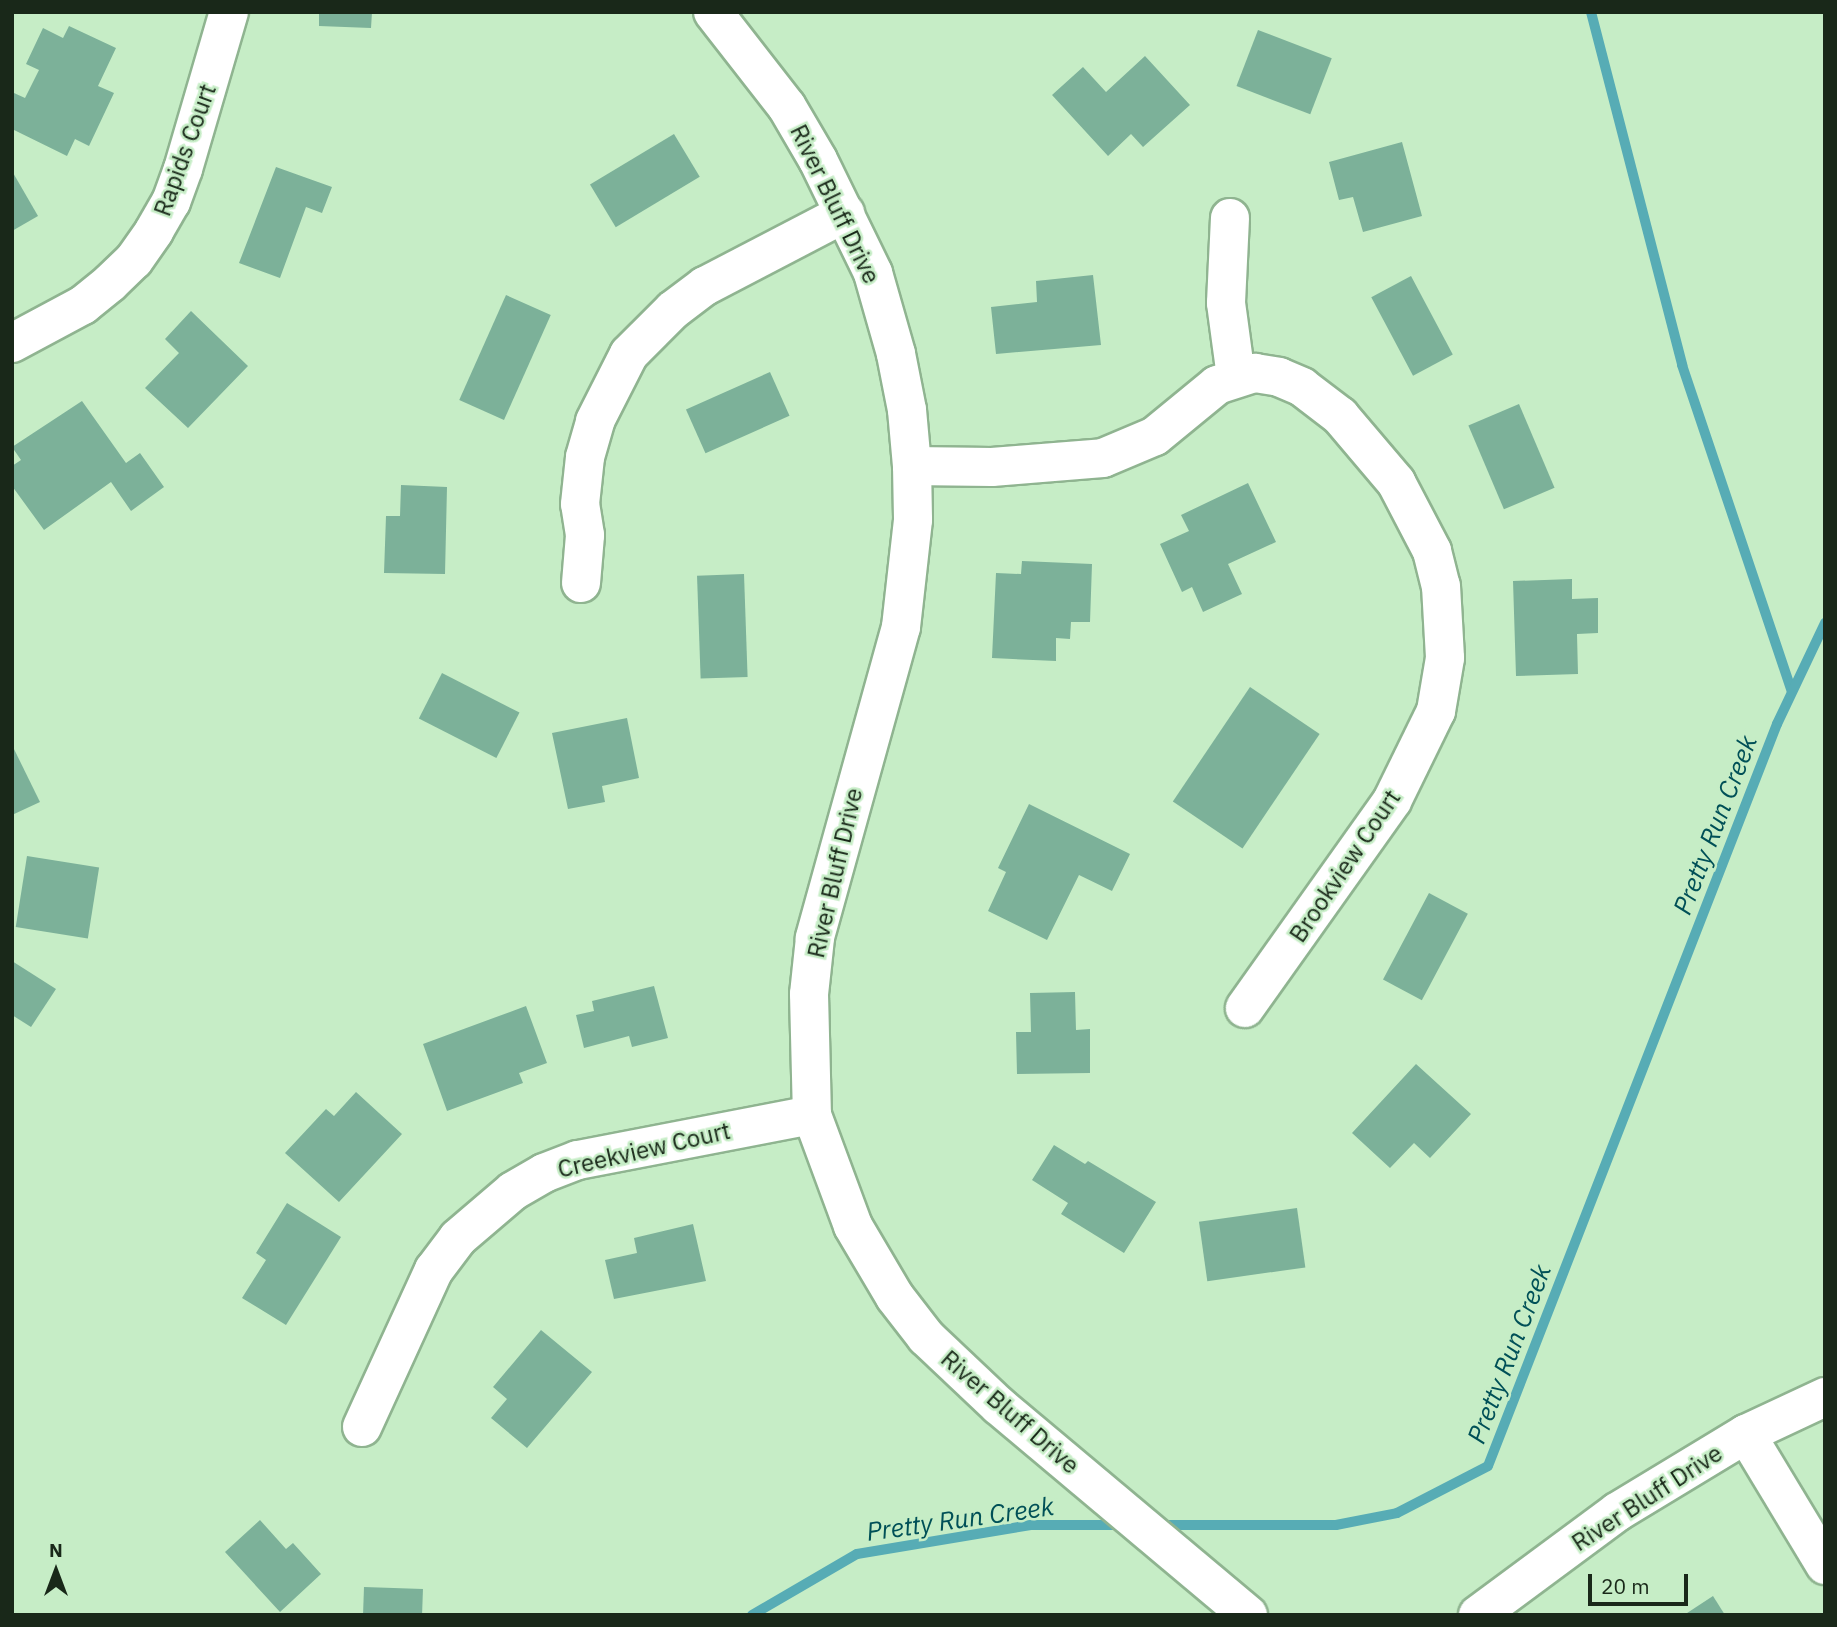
<!DOCTYPE html>
<style>
body{margin:0}
#map{position:relative;width:1837px;height:1627px;overflow:hidden;background:#c6edc6;font-family:"IBM Plex Sans",sans-serif}
div>[style]{position:absolute}
[style*='--x']{left:calc(var(--x)*1px);top:calc(var(--y)*1px);width:calc(var(--w)*1px);rotate:calc(var(--a)*1deg)}
.stream>*{height:10px;margin:-5px;padding:0 5px;transform-origin:5px;border-radius:5px;background:#57acb5}
.building>*{inset:0;background:#7cb199;transform-origin:0 0}
.roads{filter:drop-shadow(2px 0 #8fb490) drop-shadow(-2px 0 #8fb490) drop-shadow(0 2px #8fb490) drop-shadow(0 -2px #8fb490)}
.minor>*{height:38px;margin:-19px;padding:0 19px;transform-origin:19px;border-radius:19px;background:#fff}
span{translate:-50% -50%;white-space:nowrap;text-align:center;line-height:1.15;-webkit-text-stroke:5px #c6edc6;paint-order:stroke}
.street-label{font-size:24px;color:#192819}
.water-label{font-size:26px;color:#005057;font-style:italic}
.frame{position:absolute;inset:0;border:14px solid #192819;pointer-events:none}
.north{position:absolute;left:21px;top:1536px;width:70px;height:70px;-webkit-text-stroke:5px #c6edc6;paint-order:stroke;rotate:0deg;font-size:19px;font-weight:700;line-height:28px;text-align:center;color:#192819}
.north::after{content:'';display:block;margin:auto;width:24px;height:32px;background:#192819;clip-path:polygon(50% 0,100% 100%,50% 72%,0 100%)}
.scale{position:absolute;left:1588px;top:1574px;width:100px;height:32px;box-sizing:border-box;border:4px solid #192819;border-top:0;padding-left:9px;font-size:21px;line-height:24px;white-space:nowrap;color:#192819;-webkit-text-stroke:5px #c6edc6;paint-order:stroke}
</style>
<div id="map">
<div class="stream">
<div style="--x:1591;--y:12;--w:365;--a:75.5"></div>
<div style="--x:1682;--y:365;--w:344;--a:71.4"></div>
<div style="--x:1159;--y:1525;--w:177;--a:0"></div>
<div style="--x:1336;--y:1525;--w:62;--a:-11.1"></div>
<div style="--x:1397;--y:1513;--w:102;--a:-27.3"></div>
<div style="--x:1488;--y:1466;--w:796;--a:-68.72"></div>
<div style="--x:1777;--y:724;--w:112;--a:-64.6"></div>
<div style="--x:752;--y:1615;--w:121;--a:-30.2"></div>
<div style="--x:857;--y:1554;--w:176;--a:-9.5"></div>
<div style="--x:1031;--y:1525;--w:92;--a:0"></div>
</div>
<div class="building">
<div style="clip-path:polygon(319px 12px,372px 12px,371px 28px,319px 26px)"></div>
<div style="clip-path:polygon(69px 26px,116px 48px,98px 86px,114px 93px,89px 146px,75px 139px,67px 156px,12px 129px,12px 97px,14px 93px,25px 98px,39px 70px,26px 64px,43px 28px,63px 38px)"></div>
<div style="left:1258px;top:30px;width:79px;height:60px;rotate:21deg"></div>
<div style="clip-path:polygon(1145px 56px,1190px 105px,1143px 147px,1131px 134px,1108px 156px,1052px 95px,1083px 67px,1106px 92px)"></div>
<div style="left:674px;top:134px;width:50px;height:98px;rotate:59deg"></div>
<div style="clip-path:polygon(1402px 142px,1422px 216px,1363px 232px,1353px 197px,1339px 200px,1329px 162px)"></div>
<div style="clip-path:polygon(276px 167px,332px 187px,322px 213px,306px 207px,280px 278px,239px 263px)"></div>
<div style="clip-path:polygon(12px 171px,38px 216px,12px 231px)"></div>
<div style="clip-path:polygon(1093px 275px,1101px 345px,996px 354px,991px 307px,1037px 302px,1036px 281px)"></div>
<div style="left:1411px;top:276px;width:89px;height:45px;rotate:62deg"></div>
<div style="left:506px;top:295px;width:49px;height:115px;rotate:24deg"></div>
<div style="clip-path:polygon(191px 311px,248px 366px,188px 428px,145px 388px,179px 353px,165px 339px)"></div>
<div style="left:770px;top:372px;width:48px;height:92px;rotate:66deg"></div>
<div style="clip-path:polygon(82px 401px,126px 463px,140px 453px,164px 487px,131px 511px,111px 482px,44px 530px,12px 486px,12px 466px,21px 460px,12px 447px)"></div>
<div style="left:1519px;top:404px;width:91px;height:55px;rotate:67deg"></div>
<div style="clip-path:polygon(1248px 483px,1276px 542px,1228px 564px,1242px 594px,1203px 612px,1192px 587px,1182px 592px,1160px 544px,1189px 531px,1181px 515px)"></div>
<div style="clip-path:polygon(401px 485px,447px 487px,445px 574px,384px 573px,386px 516px,400px 516px)"></div>
<div style="clip-path:polygon(1022px 561px,1092px 564px,1090px 622px,1071px 622px,1070px 639px,1056px 638px,1056px 661px,992px 658px,996px 573px,1021px 574px)"></div>
<div style="left:744px;top:574px;width:103px;height:47px;rotate:88deg"></div>
<div style="clip-path:polygon(1572px 579px,1572px 599px,1598px 598px,1598px 633px,1577px 634px,1578px 674px,1516px 676px,1513px 581px)"></div>
<div style="left:442px;top:673px;width:87px;height:51px;rotate:27deg"></div>
<div style="left:1250px;top:687px;width:84px;height:138px;rotate:34deg"></div>
<div style="clip-path:polygon(627px 718px,639px 778px,602px 786px,605px 802px,568px 809px,552px 733px)"></div>
<div style="clip-path:polygon(12px 745px,40px 802px,12px 815px)"></div>
<div style="clip-path:polygon(1029px 804px,1130px 854px,1112px 891px,1079px 875px,1047px 940px,988px 911px,1006px 872px,998px 868px)"></div>
<div style="left:27px;top:856px;width:73px;height:72px;rotate:9deg"></div>
<div style="left:1429px;top:893px;width:44px;height:98px;rotate:28deg"></div>
<div style="clip-path:polygon(12px 961px,56px 989px,31px 1027px,12px 1015px)"></div>
<div style="clip-path:polygon(654px 986px,668px 1038px,632px 1047px,629px 1036px,584px 1048px,576px 1015px,594px 1011px,592px 1001px)"></div>
<div style="clip-path:polygon(1075px 992px,1076px 1030px,1090px 1029px,1090px 1073px,1017px 1074px,1016px 1032px,1031px 1032px,1030px 993px)"></div>
<div style="clip-path:polygon(526px 1006px,547px 1063px,519px 1073px,523px 1083px,447px 1111px,423px 1044px)"></div>
<div style="clip-path:polygon(1416px 1064px,1471px 1114px,1430px 1158px,1414px 1143px,1390px 1168px,1352px 1133px)"></div>
<div style="clip-path:polygon(356px 1092px,402px 1134px,339px 1202px,285px 1153px,326px 1109px,334px 1116px)"></div>
<div style="clip-path:polygon(1054px 1145px,1085px 1164px,1088px 1161px,1156px 1202px,1124px 1253px,1061px 1214px,1068px 1203px,1032px 1180px)"></div>
<div style="clip-path:polygon(287px 1203px,341px 1237px,286px 1325px,242px 1298px,266px 1260px,256px 1253px)"></div>
<div style="left:1297px;top:1208px;width:60px;height:99px;rotate:82deg"></div>
<div style="clip-path:polygon(693px 1224px,706px 1281px,614px 1299px,605px 1260px,637px 1253px,634px 1238px)"></div>
<div style="clip-path:polygon(541px 1330px,592px 1372px,527px 1448px,491px 1418px,507px 1399px,493px 1387px)"></div>
<div style="clip-path:polygon(260px 1520px,286px 1549px,293px 1543px,321px 1574px,280px 1612px,225px 1552px)"></div>
<div style="left:364px;top:1587px;width:59px;height:28px;rotate:2deg"></div>
<div style="clip-path:polygon(1713px 1596px,1725px 1615px,1684px 1615px)"></div>
</div>
<div class="roads">
<div class="minor">
<div style="--x:713;--y:12;--w:120;--a:52.1"></div>
<div style="--x:787;--y:107;--w:61;--a:59.7"></div>
<div style="--x:818;--y:160;--w:126;--a:64"></div>
<div style="--x:873;--y:273;--w:84;--a:74.1"></div>
<div style="--x:896;--y:354;--w:57;--a:78.9"></div>
<div style="--x:907;--y:410;--w:56;--a:84.9"></div>
<div style="--x:912;--y:466;--w:54;--a:88.9"></div>
<div style="--x:913;--y:520;--w:108;--a:96.4"></div>
<div style="--x:901;--y:627;--w:323;--a:105.5"></div>
<div style="--x:815;--y:938;--w:56;--a:96.1"></div>
<div style="--x:809;--y:994;--w:121;--a:88.6"></div>
<div style="--x:812;--y:1115;--w:118;--a:69.7"></div>
<div style="--x:853;--y:1226;--w:82;--a:59.4"></div>
<div style="--x:895;--y:1297;--w:51;--a:52.2"></div>
<div style="--x:926;--y:1337;--w:100;--a:43.4"></div>
<div style="--x:999;--y:1406;--w:325;--a:40"></div>
<div style="--x:1230;--y:218;--w:85;--a:92.7"></div>
<div style="--x:1226;--y:303;--w:75;--a:82.3"></div>
<div style="--x:12;--y:343;--w:81;--a:-28.2"></div>
<div style="--x:83;--y:305;--w:35;--a:-39"></div>
<div style="--x:110;--y:283;--w:33;--a:-44"></div>
<div style="--x:134;--y:260;--w:35;--a:-55"></div>
<div style="--x:154;--y:231;--w:34;--a:-60"></div>
<div style="--x:171;--y:202;--w:35;--a:-70"></div>
<div style="--x:183;--y:169;--w:164;--a:-73.7"></div>
<div style="--x:912;--y:466;--w:80;--a:0.7"></div>
<div style="--x:992;--y:467;--w:111;--a:-4.6"></div>
<div style="--x:1103;--y:458;--w:56;--a:-22.9"></div>
<div style="--x:1155;--y:436;--w:80;--a:-39.4"></div>
<div style="--x:1217;--y:385;--w:40;--a:-18"></div>
<div style="--x:1255;--y:373;--w:24;--a:9"></div>
<div style="--x:1279;--y:377;--w:25;--a:23"></div>
<div style="--x:1302;--y:387;--w:48;--a:37.3"></div>
<div style="--x:1340;--y:416;--w:87;--a:49.7"></div>
<div style="--x:1396;--y:482;--w:78;--a:62.4"></div>
<div style="--x:1432;--y:551;--w:36;--a:76"></div>
<div style="--x:1441;--y:586;--w:72;--a:86.8"></div>
<div style="--x:1445;--y:658;--w:54;--a:99.6"></div>
<div style="--x:1436;--y:711;--w:100;--a:116.1"></div>
<div style="--x:1392;--y:801;--w:254;--a:125.4"></div>
<div style="--x:581;--y:583;--w:48;--a:-85.2"></div>
<div style="--x:585;--y:535;--w:31;--a:-99"></div>
<div style="--x:580;--y:504;--w:47;--a:-83.9"></div>
<div style="--x:585;--y:457;--w:37;--a:-74"></div>
<div style="--x:595;--y:421;--w:75;--a:-63.1"></div>
<div style="--x:629;--y:354;--w:62;--a:-45"></div>
<div style="--x:673;--y:310;--w:40;--a:-37"></div>
<div style="--x:705;--y:286;--w:158;--a:-27.5"></div>
<div style="--x:362;--y:1427;--w:173;--a:-65.4"></div>
<div style="--x:434;--y:1270;--w:40;--a:-53"></div>
<div style="--x:458;--y:1238;--w:72;--a:-40.5"></div>
<div style="--x:513;--y:1191;--w:36;--a:-30"></div>
<div style="--x:544;--y:1173;--w:36;--a:-21"></div>
<div style="--x:578;--y:1160;--w:238;--a:-10.9"></div>
<div style="--x:1746;--y:1434;--w:153;--a:58.9"></div>
<div style="--x:1478;--y:1615;--w:173;--a:-36.5"></div>
<div style="--x:1617;--y:1512;--w:151;--a:-31.2"></div>
<div style="--x:1746;--y:1434;--w:87;--a:-25.1"></div>
</div>
</div>
<div class="street-label">
<span style="left:185px;top:150px;rotate:-70deg">Rapids Court</span>
<span style="left:835px;top:204px;rotate:64deg">River Bluff Drive</span>
<span style="left:1345px;top:866px;rotate:-56deg">Brookview Court</span>
<span style="left:835px;top:873px;rotate:-77deg">River Bluff Drive</span>
<span style="left:644px;top:1150px;rotate:-13deg">Creekview Court</span>
<span style="left:1010px;top:1412px;rotate:41deg">River Bluff Drive</span>
<span style="left:1647px;top:1498px;rotate:-33deg">River Bluff Drive</span>
</div>
<div class="water-label">
<span style="left:1715px;top:825px;rotate:-69deg">Pretty Run Creek</span>
<span style="left:1509px;top:1354px;rotate:-69deg">Pretty Run Creek</span>
<span style="left:960px;top:1519px;rotate:-8deg">Pretty Run Creek</span>
</div>
<div class="frame"></div>
<div class="north">N</div>
<div class="scale">20 m</div>
</div>
